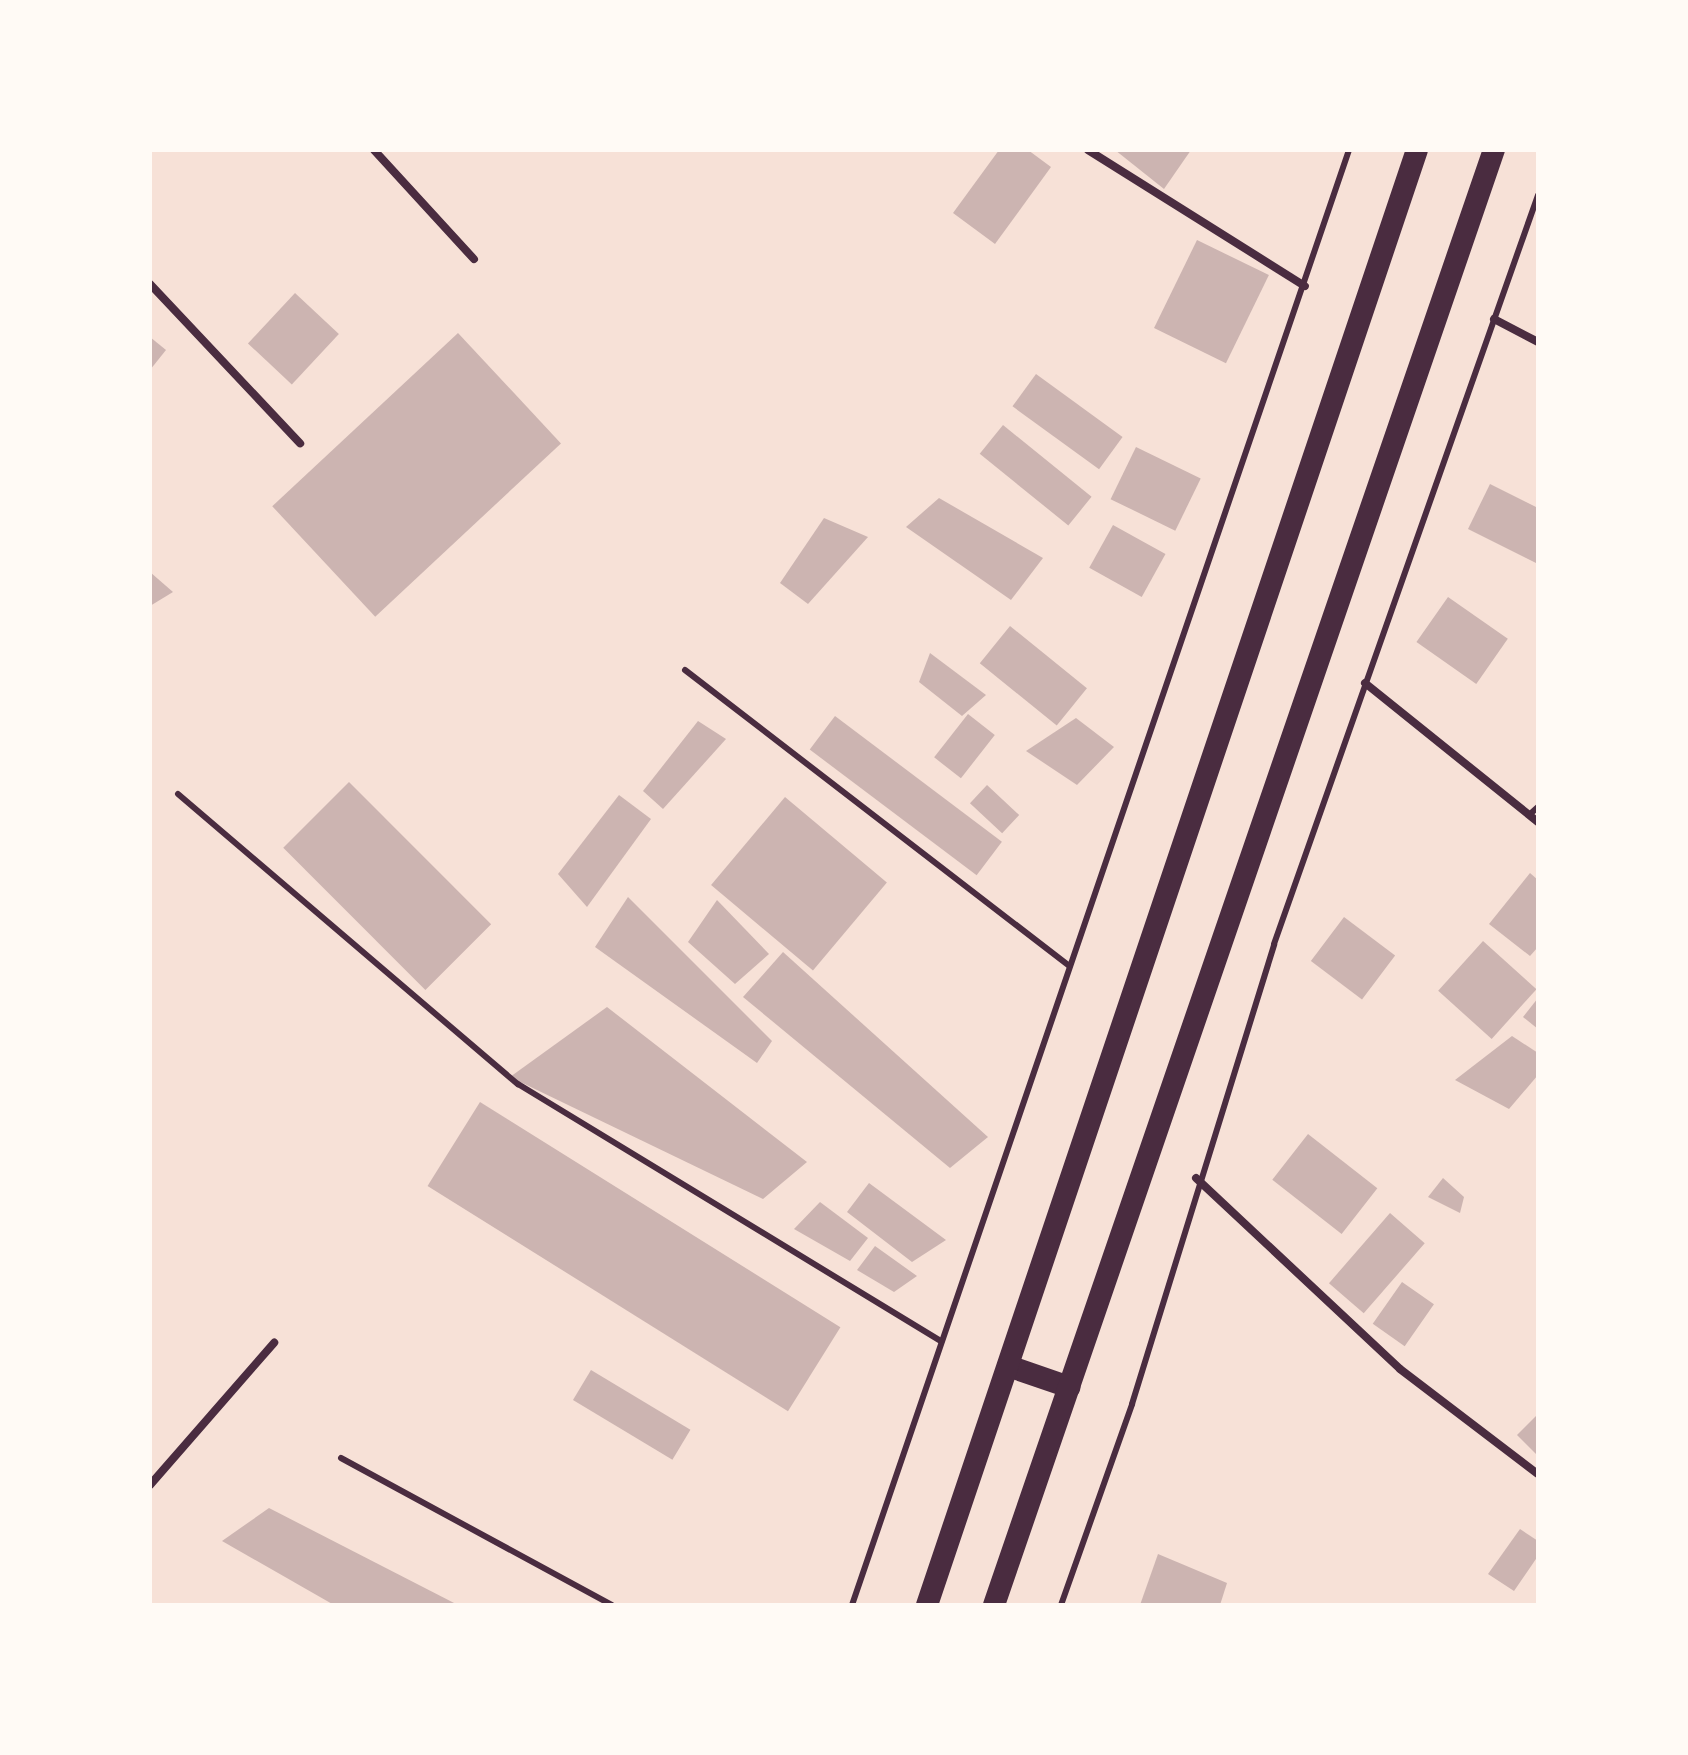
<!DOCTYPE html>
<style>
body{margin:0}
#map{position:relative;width:1688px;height:1755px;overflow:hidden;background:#f7e1d7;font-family:"Space Grotesk",sans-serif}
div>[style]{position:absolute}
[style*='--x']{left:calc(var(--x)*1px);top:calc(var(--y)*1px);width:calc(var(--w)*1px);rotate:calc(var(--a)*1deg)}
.building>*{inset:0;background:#ccb4b1;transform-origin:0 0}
.service>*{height:6px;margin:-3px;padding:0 3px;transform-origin:3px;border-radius:3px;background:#4a2c40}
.minor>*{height:8px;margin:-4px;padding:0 4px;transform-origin:4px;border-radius:4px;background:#4a2c40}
.trunk>*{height:22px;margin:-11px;padding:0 11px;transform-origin:11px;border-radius:11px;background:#4a2c40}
span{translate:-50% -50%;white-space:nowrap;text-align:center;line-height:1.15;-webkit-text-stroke:6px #fffaf5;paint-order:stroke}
.frame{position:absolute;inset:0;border:152px solid #fffaf5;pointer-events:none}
</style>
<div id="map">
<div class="building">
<div style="clip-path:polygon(999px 150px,1028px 150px,1051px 167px,995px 244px,953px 213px)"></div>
<div style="clip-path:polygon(1115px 150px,1191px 150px,1164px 189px)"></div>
<div style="left:1197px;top:240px;width:80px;height:98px;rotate:26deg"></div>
<div style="left:295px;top:293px;width:60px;height:69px;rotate:43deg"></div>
<div style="left:458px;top:333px;width:151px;height:254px;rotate:47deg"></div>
<div style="clip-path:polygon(150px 337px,166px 350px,150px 370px)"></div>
<div style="left:1036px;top:374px;width:107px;height:40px;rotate:36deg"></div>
<div style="left:1003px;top:425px;width:114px;height:37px;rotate:39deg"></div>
<div style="left:1136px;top:447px;width:72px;height:58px;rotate:26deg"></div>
<div style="clip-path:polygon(1490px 484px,1538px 508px,1538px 564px,1468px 529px)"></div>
<div style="clip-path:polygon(939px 498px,1043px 558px,1011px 600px,906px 527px)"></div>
<div style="clip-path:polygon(824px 518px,868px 537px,808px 604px,780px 583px)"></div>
<div style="left:1113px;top:525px;width:60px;height:49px;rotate:29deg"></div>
<div style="clip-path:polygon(150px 572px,173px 592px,150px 606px)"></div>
<div style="left:1448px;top:597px;width:73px;height:55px;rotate:35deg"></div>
<div style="left:1010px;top:626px;width:99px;height:48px;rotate:39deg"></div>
<div style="clip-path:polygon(930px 653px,986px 695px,962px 716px,919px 682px)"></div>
<div style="left:968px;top:714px;width:34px;height:55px;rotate:38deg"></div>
<div style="left:835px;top:716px;width:209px;height:42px;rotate:37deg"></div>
<div style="clip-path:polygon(1076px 718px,1114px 747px,1077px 785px,1026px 751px)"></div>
<div style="clip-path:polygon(698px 721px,726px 739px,663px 809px,643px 791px)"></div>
<div style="left:349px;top:782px;width:201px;height:93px;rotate:45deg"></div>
<div style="left:987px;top:785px;width:44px;height:25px;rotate:43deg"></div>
<div style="clip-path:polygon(619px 795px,651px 819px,587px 907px,558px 874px)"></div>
<div style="left:785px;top:797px;width:133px;height:115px;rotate:40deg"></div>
<div style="clip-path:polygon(1530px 873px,1538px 880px,1538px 947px,1530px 956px,1489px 924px)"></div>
<div style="clip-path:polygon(628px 897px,772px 1041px,757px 1063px,595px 947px)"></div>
<div style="clip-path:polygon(717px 900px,769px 954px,735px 984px,688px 942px)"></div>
<div style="left:1344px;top:917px;width:64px;height:55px;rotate:37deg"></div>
<div style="left:1483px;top:941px;width:72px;height:67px;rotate:42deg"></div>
<div style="clip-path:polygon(783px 952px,988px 1137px,950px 1168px,743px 997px)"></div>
<div style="clip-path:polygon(1538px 998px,1538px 1029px,1523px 1017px)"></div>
<div style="clip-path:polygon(607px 1007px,807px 1162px,763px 1199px,510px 1077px)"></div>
<div style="clip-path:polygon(1512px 1036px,1538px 1053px,1538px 1075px,1509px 1109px,1455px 1080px)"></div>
<div style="left:480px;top:1102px;width:425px;height:99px;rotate:32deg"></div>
<div style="left:1308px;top:1134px;width:88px;height:58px;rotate:38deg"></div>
<div style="clip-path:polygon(1443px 1178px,1464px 1197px,1460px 1213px,1428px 1197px)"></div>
<div style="clip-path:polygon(869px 1183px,946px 1240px,912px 1262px,847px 1212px)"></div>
<div style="clip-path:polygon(820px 1202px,868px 1238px,850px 1261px,794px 1229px)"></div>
<div style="left:1390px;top:1213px;width:46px;height:93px;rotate:41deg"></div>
<div style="clip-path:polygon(875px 1246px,917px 1276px,894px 1292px,857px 1270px)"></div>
<div style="left:1402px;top:1282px;width:39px;height:51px;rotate:35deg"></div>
<div style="left:591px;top:1370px;width:116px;height:35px;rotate:31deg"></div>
<div style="clip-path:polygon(1538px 1414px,1538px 1456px,1517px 1435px)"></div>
<div style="clip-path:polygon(269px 1508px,458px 1605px,334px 1605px,222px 1541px)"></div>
<div style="clip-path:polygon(1520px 1529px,1538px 1541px,1538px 1556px,1514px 1591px,1488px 1574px)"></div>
<div style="clip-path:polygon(1158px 1554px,1227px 1583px,1220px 1605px,1140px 1605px)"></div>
</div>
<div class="service">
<div style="--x:685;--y:670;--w:485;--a:37.6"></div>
<div style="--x:178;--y:794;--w:447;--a:40.5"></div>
<div style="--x:518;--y:1084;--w:494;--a:31.3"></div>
<div style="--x:1529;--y:815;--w:12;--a:-42"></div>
<div style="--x:341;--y:1458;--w:308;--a:28.5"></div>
<div style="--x:852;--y:1605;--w:1538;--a:-71.14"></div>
<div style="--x:1061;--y:1605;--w:213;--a:-70.5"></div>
<div style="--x:1132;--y:1404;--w:481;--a:-72.8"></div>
<div style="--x:1274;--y:944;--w:794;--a:-70.58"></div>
</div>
<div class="minor">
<div style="--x:374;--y:150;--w:148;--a:47.5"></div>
<div style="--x:1088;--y:150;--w:256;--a:32.1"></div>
<div style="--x:150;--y:284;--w:219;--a:46.7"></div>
<div style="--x:1494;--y:319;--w:50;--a:27.6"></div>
<div style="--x:1365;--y:683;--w:222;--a:38.8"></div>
<div style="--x:1196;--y:1178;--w:279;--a:43.1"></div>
<div style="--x:1400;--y:1369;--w:173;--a:37.3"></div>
<div style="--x:150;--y:1485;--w:189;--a:-48.9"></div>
</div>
<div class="trunk">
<div style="--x:1008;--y:1366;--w:65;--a:19"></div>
<div style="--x:927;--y:1605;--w:1535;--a:-71.39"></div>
<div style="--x:994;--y:1605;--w:1539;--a:-71.04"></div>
</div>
<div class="frame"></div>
</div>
